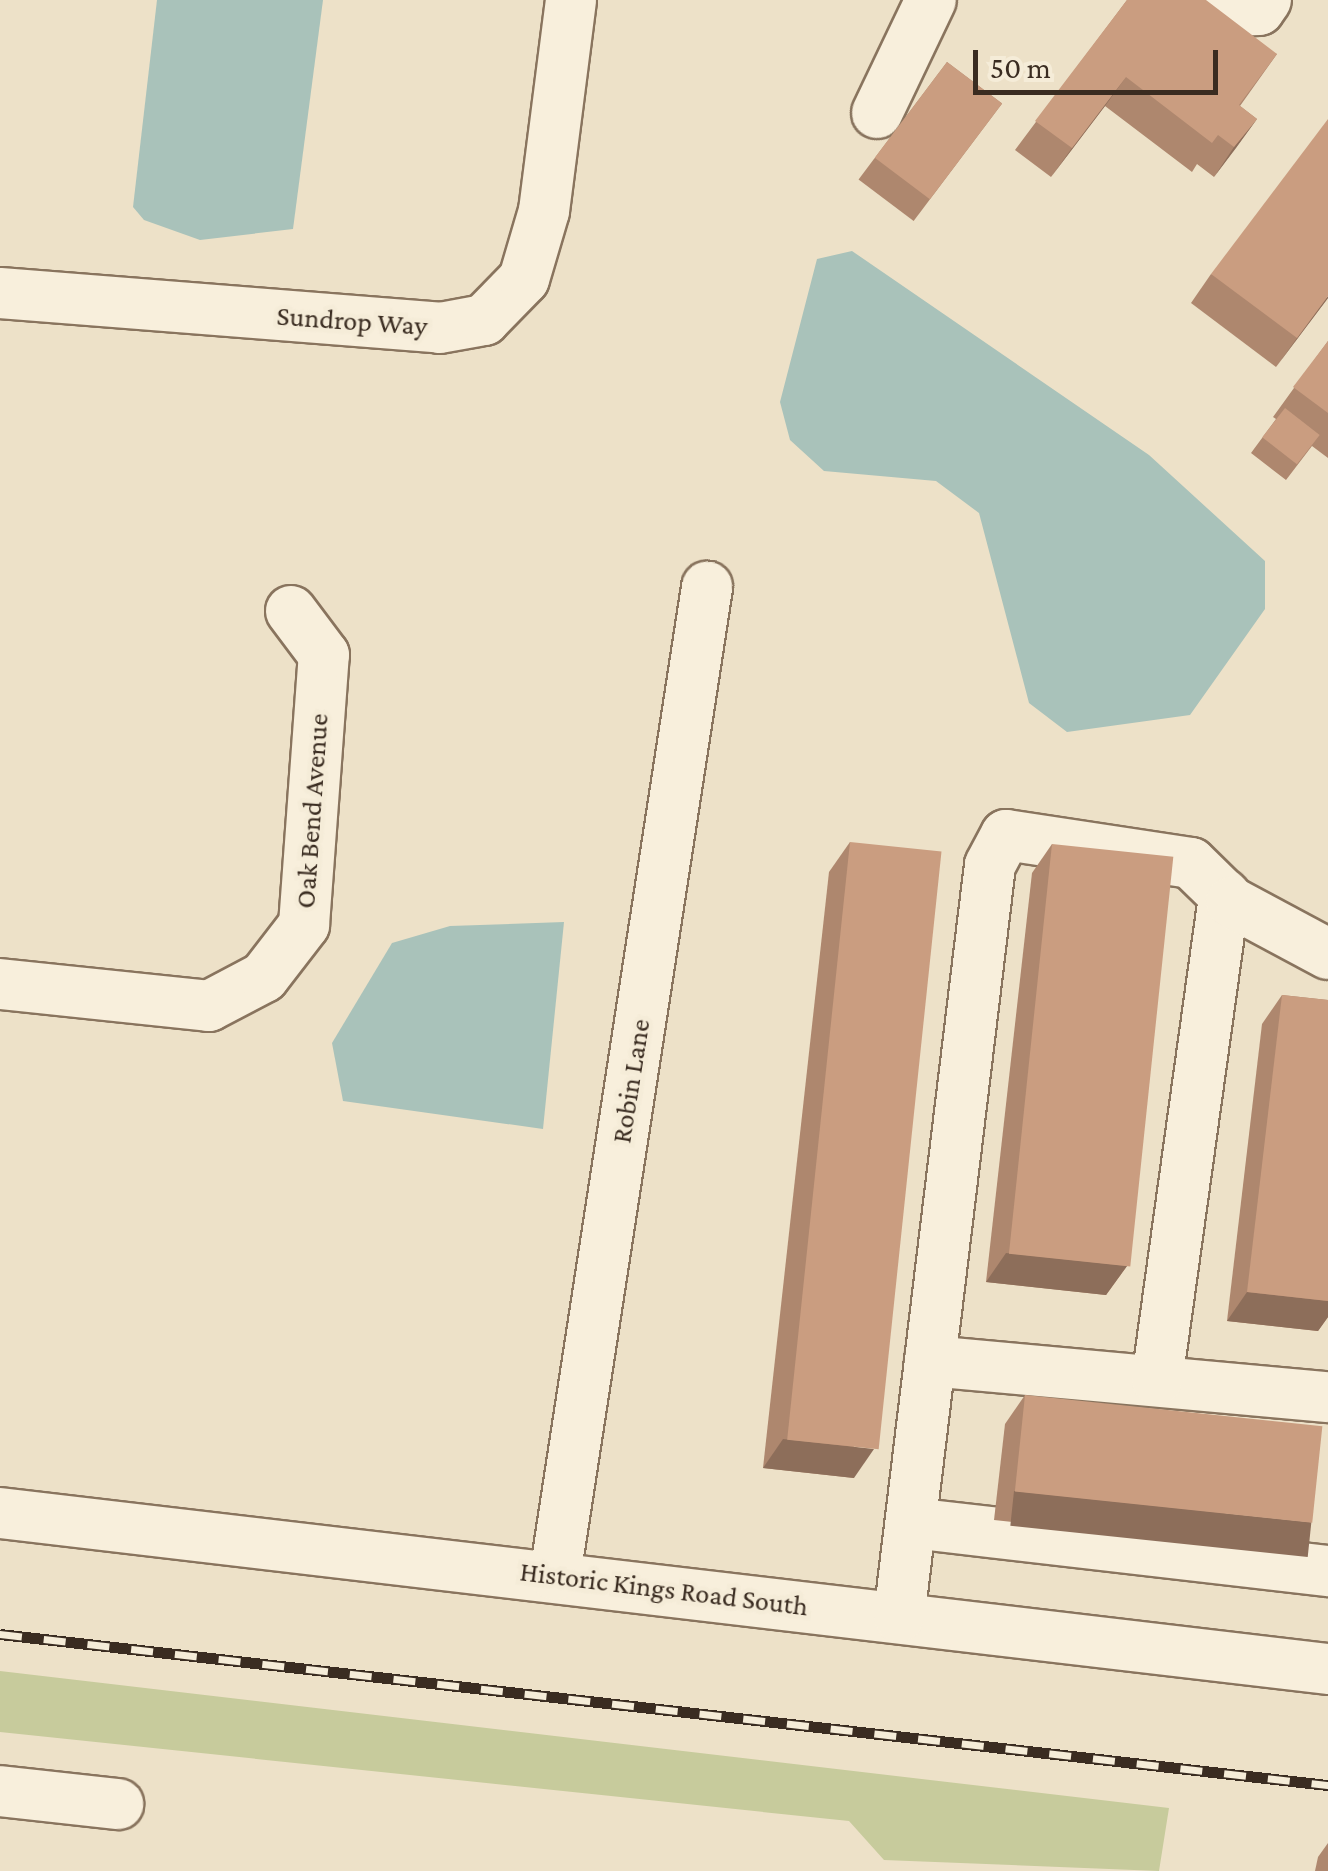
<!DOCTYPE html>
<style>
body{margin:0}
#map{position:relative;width:1328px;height:1871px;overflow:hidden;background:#ede1c8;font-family:"Crimson Pro",serif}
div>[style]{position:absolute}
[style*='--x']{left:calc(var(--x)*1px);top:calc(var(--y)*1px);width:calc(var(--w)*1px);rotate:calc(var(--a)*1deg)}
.green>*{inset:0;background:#c7cb9c}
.water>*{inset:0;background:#a9c2ba}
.roads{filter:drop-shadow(2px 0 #89745e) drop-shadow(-2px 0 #89745e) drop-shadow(0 2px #89745e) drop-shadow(0 -2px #89745e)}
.minor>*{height:50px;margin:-25px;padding:0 25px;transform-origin:25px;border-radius:25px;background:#f8efdc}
.rail>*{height:11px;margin-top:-5.5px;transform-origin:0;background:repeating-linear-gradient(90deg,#f5ecd8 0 22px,#3a2c21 0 44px);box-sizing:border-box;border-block:2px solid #3a2c21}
.wall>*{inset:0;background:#ae876e;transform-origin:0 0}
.shaded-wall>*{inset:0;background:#8d6e5a;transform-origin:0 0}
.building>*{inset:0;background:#ca9d80;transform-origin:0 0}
span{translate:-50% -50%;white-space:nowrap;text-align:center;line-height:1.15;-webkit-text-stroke:9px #f5ecd8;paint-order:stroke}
.street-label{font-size:28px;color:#3a2c21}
.scale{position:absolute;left:973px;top:50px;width:245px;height:45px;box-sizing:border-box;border:5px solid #3a2c21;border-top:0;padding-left:12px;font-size:30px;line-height:35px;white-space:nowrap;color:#3a2c21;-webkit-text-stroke:8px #f5ecd8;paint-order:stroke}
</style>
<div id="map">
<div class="green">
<div style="clip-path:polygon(0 1671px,1169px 1808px,1159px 1871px,884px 1860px,849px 1821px,0 1732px)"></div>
</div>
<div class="water">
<div style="clip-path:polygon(157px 0,323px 0,293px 229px,200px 240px,144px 220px,133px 207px)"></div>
<div style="clip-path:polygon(852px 251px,1149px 455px,1265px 561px,1265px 609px,1190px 715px,1067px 732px,1029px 703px,979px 513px,936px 481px,824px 471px,790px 440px,780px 402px,817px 259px)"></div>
<div style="clip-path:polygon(564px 922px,543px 1129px,343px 1101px,332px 1043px,392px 943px,450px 926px)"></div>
</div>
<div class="roads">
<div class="minor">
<div style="--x:1211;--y:0;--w:20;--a:33"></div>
<div style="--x:1228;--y:11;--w:31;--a:-2"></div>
<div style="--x:1259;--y:10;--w:12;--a:-55"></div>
<div style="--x:877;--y:113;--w:125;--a:-64.5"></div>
<div style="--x:0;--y:293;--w:441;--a:4.5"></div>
<div style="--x:440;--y:328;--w:45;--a:-10.3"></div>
<div style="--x:484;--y:320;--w:57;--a:-45.7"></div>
<div style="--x:524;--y:279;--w:71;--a:-73.6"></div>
<div style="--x:544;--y:211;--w:213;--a:-82.7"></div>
<div style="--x:0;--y:984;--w:210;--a:6"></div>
<div style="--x:209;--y:1006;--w:62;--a:-27.8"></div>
<div style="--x:264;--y:977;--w:66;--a:-52.4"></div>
<div style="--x:304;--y:925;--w:271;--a:-85.8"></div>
<div style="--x:324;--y:655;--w:55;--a:-126.9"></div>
<div style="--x:930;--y:1361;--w:400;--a:5.2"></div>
<div style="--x:1157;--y:1380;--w:490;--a:-82.1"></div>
<div style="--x:0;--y:1513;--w:1337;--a:6.7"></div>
<div style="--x:912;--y:1523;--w:419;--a:6.6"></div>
<div style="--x:555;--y:1575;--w:1000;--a:-81.25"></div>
<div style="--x:899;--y:1617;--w:757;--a:-83.1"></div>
<div style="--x:990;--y:865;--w:34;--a:-62"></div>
<div style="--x:1006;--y:835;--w:187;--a:8.6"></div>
<div style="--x:1191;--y:863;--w:56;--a:44.3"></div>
<div style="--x:1231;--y:902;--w:110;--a:28.2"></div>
<div style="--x:0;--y:1791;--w:119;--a:6.3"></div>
</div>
</div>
<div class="rail">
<div style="--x:0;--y:1634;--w:1337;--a:6.49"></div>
</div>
<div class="wall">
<div style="clip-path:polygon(1127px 0,1277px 54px,1240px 106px,1257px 119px,1214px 177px,1197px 164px,1192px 172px,1105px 106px,1051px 177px,1015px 150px)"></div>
<div style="left:947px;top:62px;width:69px;height:147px;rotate:37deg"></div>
<div style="clip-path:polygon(1211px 274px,1328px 298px,1276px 367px,1191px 303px)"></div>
<div style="clip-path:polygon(1328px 341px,1328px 458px,1312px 446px,1286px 480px,1251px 453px,1276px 419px,1273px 417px)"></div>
<div style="clip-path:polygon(850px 842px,854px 1478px,763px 1468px,829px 872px)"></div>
<div style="clip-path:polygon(1052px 844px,1127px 1266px,1106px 1295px,986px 1282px,1032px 873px)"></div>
<div style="clip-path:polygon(1282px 995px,1328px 1000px,1328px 1317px,1318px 1331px,1227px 1321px,1262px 1024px)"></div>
<div style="clip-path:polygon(1025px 1395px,1291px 1552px,994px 1520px,1005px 1424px)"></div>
<div style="clip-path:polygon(1328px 1843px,1328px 1871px,1315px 1871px,1318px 1857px)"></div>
</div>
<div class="shaded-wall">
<div style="clip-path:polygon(1126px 77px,1105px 106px,1051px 177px,1072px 148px)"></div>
<div style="clip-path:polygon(1257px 119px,1236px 148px,1214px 177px,1234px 147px)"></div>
<div style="clip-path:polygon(1328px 296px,1328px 298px,1276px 367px,1297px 338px)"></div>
<div style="clip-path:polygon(1006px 1253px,1127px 1266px,1106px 1295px,986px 1282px)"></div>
<div style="clip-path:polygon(1247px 1292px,1328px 1301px,1328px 1317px,1318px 1331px,1227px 1321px)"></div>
<div style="clip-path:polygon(783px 1439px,874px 1449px,854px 1478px,763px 1468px)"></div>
<div style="left:1014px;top:1491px;width:299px;height:35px;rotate:6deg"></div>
</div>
<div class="building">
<div style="clip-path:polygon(1127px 0,1206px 0,1277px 54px,1239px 105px,1257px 119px,1234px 147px,1218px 135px,1212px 143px,1126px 77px,1072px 148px,1035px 121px)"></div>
<div style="left:947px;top:62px;width:69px;height:120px;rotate:37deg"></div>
<div style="clip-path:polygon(1328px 119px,1328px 296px,1297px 338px,1211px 274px)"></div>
<div style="clip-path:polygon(1328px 341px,1328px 413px,1293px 387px)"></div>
<div style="left:1285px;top:408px;width:44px;height:37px;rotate:38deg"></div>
<div style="left:850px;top:842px;width:92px;height:601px;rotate:6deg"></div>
<div style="left:1052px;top:844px;width:122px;height:412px;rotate:6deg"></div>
<div style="clip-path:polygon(1282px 995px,1328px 1000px,1328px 1301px,1247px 1292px)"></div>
<div style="left:1025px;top:1395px;width:299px;height:97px;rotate:6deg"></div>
</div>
<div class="street-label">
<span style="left:352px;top:321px;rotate:4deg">Sundrop Way</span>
<span style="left:312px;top:811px;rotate:-86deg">Oak Bend Avenue</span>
<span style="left:631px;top:1081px;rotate:-81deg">Robin Lane</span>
<span style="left:664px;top:1589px;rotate:7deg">Historic Kings Road South</span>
</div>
<div class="scale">50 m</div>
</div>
